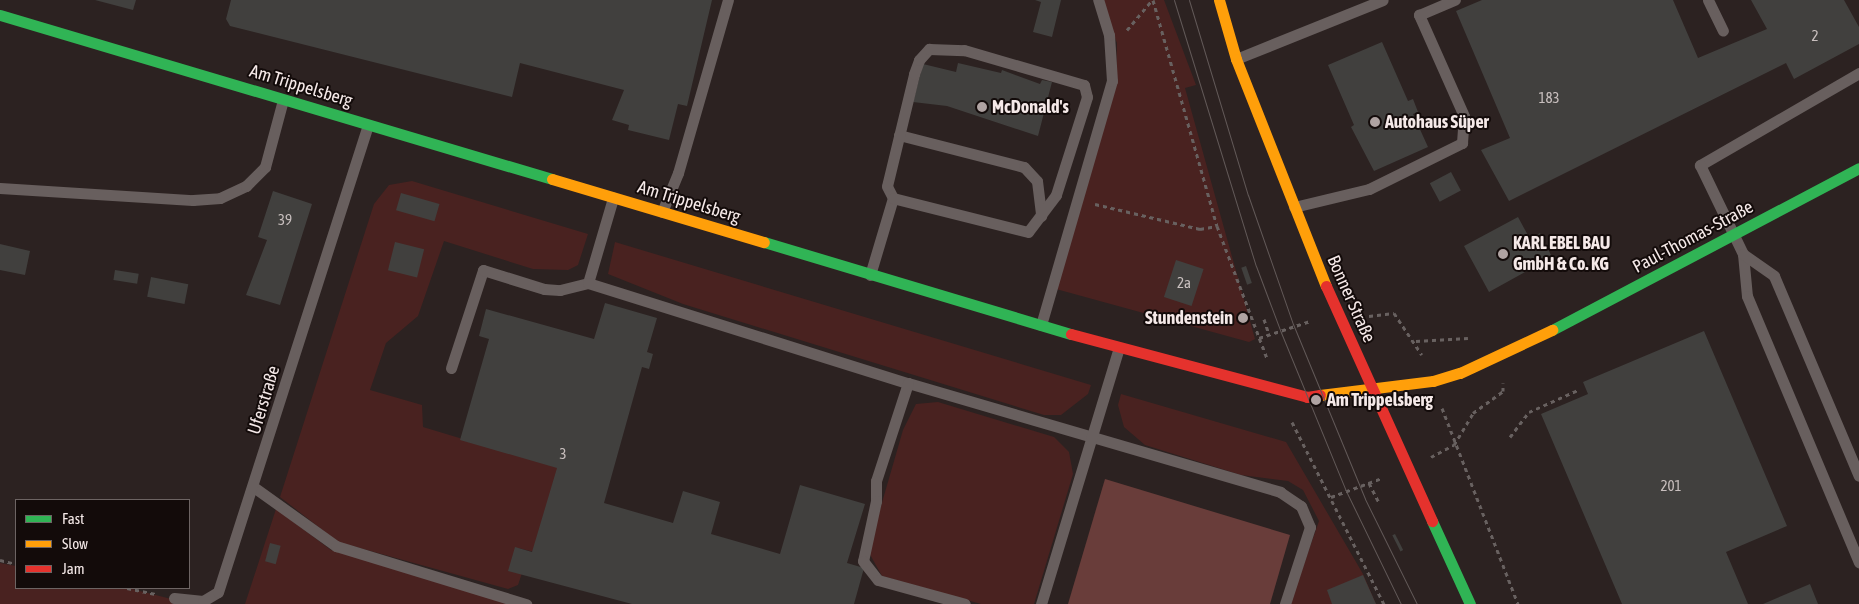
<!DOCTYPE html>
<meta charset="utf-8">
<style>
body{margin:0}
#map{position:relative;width:1859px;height:604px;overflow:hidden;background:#2c2221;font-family:"Asap Condensed",sans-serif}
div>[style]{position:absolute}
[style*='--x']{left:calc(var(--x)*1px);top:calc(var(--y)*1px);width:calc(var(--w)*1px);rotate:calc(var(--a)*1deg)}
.green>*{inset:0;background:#492220}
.water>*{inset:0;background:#693d3a}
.building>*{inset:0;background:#41403e;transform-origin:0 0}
.path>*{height:3px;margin-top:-1.5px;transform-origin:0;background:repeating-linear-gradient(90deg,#686160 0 4px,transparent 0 8px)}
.lane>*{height:11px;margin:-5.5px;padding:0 5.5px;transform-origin:5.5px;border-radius:5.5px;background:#685f5e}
.fast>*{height:11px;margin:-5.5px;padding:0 5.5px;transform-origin:5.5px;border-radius:5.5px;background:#30b455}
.slow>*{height:11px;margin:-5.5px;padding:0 5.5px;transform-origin:5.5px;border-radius:5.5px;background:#ff9f0a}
.jam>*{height:11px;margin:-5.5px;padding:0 5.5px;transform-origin:5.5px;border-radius:5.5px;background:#e5322d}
.tram>*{height:1px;margin:-0.5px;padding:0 0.5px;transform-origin:0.5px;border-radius:0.5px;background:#625958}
.dots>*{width:14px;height:14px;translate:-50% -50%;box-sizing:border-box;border:2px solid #130b0a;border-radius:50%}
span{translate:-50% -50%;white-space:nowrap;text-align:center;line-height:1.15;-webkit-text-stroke:4px #130b0a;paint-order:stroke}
.number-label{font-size:15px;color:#c8bfbe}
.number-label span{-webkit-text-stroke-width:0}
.street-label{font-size:18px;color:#f5e9e8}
.poi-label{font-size:18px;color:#f5e9e8;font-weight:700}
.left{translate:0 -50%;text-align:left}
.right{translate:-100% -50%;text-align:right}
.legend{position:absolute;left:15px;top:499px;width:175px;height:90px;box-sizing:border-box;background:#130b0a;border:1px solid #6d6463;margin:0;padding:6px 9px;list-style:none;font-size:15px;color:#f5e9e8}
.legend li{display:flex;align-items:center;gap:10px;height:25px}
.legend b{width:25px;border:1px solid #6d6463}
</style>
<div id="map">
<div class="green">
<div style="clip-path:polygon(1100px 0,1164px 0,1196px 85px,1185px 88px,1255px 339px,1249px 342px,1056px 289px,1116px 80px,1117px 43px)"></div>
<div style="clip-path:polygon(412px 181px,588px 234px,578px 265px,568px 270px,533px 269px,444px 241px,418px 316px,386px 343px,370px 390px,422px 405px,423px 427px,559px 468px,534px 552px,518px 548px,512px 569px,522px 573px,518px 585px,508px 589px,338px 542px,280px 497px,374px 204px,389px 185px)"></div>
<div style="clip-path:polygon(615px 242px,1091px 385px,1088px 394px,1061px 415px,1044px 415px,683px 304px,608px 274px)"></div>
<div style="clip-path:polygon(1121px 394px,1286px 442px,1363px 574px,1376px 604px,1290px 604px,1319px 521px,1303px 490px,1288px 481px,1241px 475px,1145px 445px,1124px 427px,1118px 405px)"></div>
<div style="clip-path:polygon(938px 402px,1054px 437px,1069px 452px,1073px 474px,1034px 604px,981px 604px,882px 576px,868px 551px,903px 430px,916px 404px)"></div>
<div style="clip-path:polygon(276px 509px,331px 550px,517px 604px,245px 604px)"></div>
<div style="clip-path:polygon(0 563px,16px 566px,16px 588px,128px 588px,191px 604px,0 604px)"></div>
</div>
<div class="water">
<div style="clip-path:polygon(1105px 479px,1290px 535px,1270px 604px,1068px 604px)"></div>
</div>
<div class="building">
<div style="clip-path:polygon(95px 0,136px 0,133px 10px)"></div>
<div style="clip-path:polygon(231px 0,712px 0,687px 106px,678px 104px,669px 140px,628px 130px,629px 125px,612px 120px,624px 90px,520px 63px,512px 97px,230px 26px,226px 19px)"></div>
<div style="clip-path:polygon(1035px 0,1061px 0,1052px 37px,1033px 32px,1041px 2px)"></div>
<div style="clip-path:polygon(1482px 0,1673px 0,1698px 58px,1767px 29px,1751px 0,1844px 0,1859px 27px,1859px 44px,1794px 79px,1786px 63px,1509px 201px,1481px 150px,1510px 138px,1456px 11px)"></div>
<div style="clip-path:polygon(1382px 42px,1408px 101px,1413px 99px,1418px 112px,1413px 114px,1428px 147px,1374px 171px,1351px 127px,1354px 125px,1328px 65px)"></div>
<div style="clip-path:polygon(958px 63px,1001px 73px,1002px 70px,1040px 84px,1042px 80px,1052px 82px,1038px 136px,947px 106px,913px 102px,923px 64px,956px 72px)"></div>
<div style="left:1451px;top:172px;width:21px;height:24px;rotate:62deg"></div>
<div style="clip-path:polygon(273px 191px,312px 204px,280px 305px,246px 295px,267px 240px,258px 237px)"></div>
<div style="left:401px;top:193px;width:40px;height:18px;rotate:16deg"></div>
<div style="clip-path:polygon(1518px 217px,1530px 239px,1540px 233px,1552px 257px,1489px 292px,1464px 246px)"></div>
<div style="left:395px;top:242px;width:30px;height:29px;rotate:14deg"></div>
<div style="clip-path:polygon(0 244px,30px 251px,25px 275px,0 270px)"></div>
<div style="left:1176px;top:260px;width:29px;height:39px;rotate:18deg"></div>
<div style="left:1246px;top:266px;width:18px;height:5px;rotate:71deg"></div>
<div style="left:115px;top:270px;width:24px;height:10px;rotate:9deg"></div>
<div style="left:151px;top:277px;width:38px;height:20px;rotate:11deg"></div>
<div style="clip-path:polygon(605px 303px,657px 318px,647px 352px,653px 354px,649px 369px,642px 367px,604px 503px,673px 523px,683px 491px,720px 502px,711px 534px,780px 554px,800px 485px,865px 504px,847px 563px,864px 568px,854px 604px,632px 604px,508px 571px,515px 547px,532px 552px,557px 468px,460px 440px,489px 339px,479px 336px,486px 309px,594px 339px)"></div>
<div style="clip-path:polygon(1704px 331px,1787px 526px,1726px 552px,1748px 604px,1622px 604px,1541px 414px,1588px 394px,1583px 382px)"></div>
<div style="left:1395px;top:534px;width:18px;height:3px;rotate:63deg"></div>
<div style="left:270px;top:543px;width:11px;height:19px;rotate:15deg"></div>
<div style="clip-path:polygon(1363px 575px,1376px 604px,1332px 604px,1327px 590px)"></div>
<div style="clip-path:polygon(1810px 584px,1818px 604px,1763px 604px)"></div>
</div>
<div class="path">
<div style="--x:1153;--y:0;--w:235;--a:74.2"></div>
<div style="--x:1217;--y:226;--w:141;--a:69.3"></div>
<div style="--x:1127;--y:30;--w:39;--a:-50"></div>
<div style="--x:1095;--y:204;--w:108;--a:13.4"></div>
<div style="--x:1200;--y:229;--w:17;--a:-10"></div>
<div style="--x:1369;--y:316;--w:25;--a:-7"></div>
<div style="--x:1394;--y:313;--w:50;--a:56.3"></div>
<div style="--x:1264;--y:319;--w:16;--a:72"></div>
<div style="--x:1259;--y:338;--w:54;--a:-18.4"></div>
<div style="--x:1416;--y:341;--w:52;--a:-3.3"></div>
<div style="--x:1442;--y:408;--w:210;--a:68.8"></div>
<div style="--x:1292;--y:422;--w:204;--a:63.2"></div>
<div style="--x:1510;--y:437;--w:31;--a:-53"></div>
<div style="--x:1529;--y:412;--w:54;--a:-24.2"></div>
<div style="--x:1431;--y:457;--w:26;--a:-28"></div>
<div style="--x:1454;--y:445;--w:37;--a:-59"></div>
<div style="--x:1473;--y:413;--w:37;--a:-36"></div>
<div style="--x:1503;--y:391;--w:8;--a:-90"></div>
<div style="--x:1369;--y:483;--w:22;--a:63"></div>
<div style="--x:1331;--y:497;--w:54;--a:-20.4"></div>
<div style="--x:0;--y:560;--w:16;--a:14"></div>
<div style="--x:127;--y:588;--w:29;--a:12"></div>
</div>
<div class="lane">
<div style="--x:1708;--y:0;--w:34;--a:64"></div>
<div style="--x:1236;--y:59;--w:158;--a:-21.9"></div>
<div style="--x:1859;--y:73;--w:184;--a:149.9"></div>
<div style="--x:1700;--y:165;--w:99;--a:64.2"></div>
<div style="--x:1743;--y:254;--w:42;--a:84.6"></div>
<div style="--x:1747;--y:296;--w:289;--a:67.2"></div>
<div style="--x:899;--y:135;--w:129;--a:14.4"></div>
<div style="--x:1024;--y:167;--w:19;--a:47"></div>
<div style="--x:1037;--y:181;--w:35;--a:83"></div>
<div style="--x:0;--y:188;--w:193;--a:3.6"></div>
<div style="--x:193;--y:200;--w:27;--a:-4"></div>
<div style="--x:220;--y:198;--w:29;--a:-25"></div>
<div style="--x:246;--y:186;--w:27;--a:-45"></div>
<div style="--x:265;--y:167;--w:69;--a:-75"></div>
<div style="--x:1294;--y:207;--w:77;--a:-13.5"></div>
<div style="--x:1369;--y:189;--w:104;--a:-26.3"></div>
<div style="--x:1462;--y:143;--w:27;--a:-86"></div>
<div style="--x:1464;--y:116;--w:111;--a:-114"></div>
<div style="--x:1419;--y:15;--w:39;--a:-23"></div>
<div style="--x:662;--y:212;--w:42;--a:-67.7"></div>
<div style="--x:678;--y:173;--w:180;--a:-73.9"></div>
<div style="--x:1743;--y:254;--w:38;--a:35"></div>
<div style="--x:1774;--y:276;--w:217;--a:67"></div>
<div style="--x:870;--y:275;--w:80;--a:-73.4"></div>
<div style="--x:893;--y:198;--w:13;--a:-117"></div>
<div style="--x:887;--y:186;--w:115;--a:-76.4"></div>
<div style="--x:914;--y:74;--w:15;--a:-70"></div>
<div style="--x:919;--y:60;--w:15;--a:-48"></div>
<div style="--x:929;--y:49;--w:35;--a:2"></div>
<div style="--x:964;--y:50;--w:125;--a:16.3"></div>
<div style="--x:1084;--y:85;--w:12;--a:76"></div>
<div style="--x:1087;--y:97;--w:103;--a:107.6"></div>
<div style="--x:1056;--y:195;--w:46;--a:127.1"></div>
<div style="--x:1028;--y:232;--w:139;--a:-165.9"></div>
<div style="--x:588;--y:283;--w:89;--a:-73.6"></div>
<div style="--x:1041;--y:325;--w:254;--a:-73.8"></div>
<div style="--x:1112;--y:81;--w:46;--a:-93.7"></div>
<div style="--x:1109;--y:35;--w:37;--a:-107"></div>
<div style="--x:451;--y:368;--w:103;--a:-71.9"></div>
<div style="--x:483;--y:270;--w:64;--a:17.3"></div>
<div style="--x:544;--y:289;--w:16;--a:4"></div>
<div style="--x:560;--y:290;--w:29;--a:-14"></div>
<div style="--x:588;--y:283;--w:335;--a:17.4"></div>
<div style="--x:908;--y:383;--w:388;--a:16.3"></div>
<div style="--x:1280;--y:492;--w:25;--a:34"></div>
<div style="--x:1301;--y:506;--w:23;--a:67"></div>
<div style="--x:1310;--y:527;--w:81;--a:108"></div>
<div style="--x:908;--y:383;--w:103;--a:108.1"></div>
<div style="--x:876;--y:481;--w:20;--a:90"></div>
<div style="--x:876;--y:501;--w:61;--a:102.2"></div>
<div style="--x:863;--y:561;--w:24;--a:52"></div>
<div style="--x:878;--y:580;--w:90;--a:15.4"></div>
<div style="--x:255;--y:488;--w:100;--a:35.6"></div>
<div style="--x:336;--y:546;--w:199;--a:17"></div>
<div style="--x:174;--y:598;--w:29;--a:6"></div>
<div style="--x:203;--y:601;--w:17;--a:-31"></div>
<div style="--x:218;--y:592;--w:490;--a:-72.2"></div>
<div style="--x:1041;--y:604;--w:268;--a:-73.1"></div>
</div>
<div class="fast">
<div style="--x:0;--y:15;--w:576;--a:16.55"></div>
<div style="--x:764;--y:242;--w:320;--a:16.7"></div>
<div style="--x:1552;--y:330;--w:347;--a:-27.8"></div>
<div style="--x:1432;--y:521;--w:91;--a:65.4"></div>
</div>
<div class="slow">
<div style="--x:1219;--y:0;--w:61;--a:73.9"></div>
<div style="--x:1236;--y:59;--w:244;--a:68.4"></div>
<div style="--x:552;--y:179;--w:221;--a:16.6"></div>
<div style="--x:1320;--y:395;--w:114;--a:-7.1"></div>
<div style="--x:1433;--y:381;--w:28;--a:-17"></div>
<div style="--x:1460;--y:373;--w:102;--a:-25.1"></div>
</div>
<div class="jam">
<div style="--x:1326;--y:286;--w:258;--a:65.7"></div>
<div style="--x:1071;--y:334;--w:244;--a:14.9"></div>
<div style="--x:1307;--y:397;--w:13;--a:-9"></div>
</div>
<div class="tram">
<div style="--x:1174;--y:0;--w:278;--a:72.9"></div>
<div style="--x:1256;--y:266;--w:68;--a:69.4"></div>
<div style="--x:1280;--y:330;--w:176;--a:67.7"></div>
<div style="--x:1347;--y:493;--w:123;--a:64.1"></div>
<div style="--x:1189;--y:0;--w:204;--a:73.2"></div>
<div style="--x:1248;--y:195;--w:137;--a:70.8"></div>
<div style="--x:1293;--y:324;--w:189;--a:67.6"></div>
<div style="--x:1365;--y:499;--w:117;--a:63.7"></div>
</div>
<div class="dots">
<div style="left:982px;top:107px;background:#afa3a2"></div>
<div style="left:1375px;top:122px;background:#afa3a2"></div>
<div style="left:1503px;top:254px;background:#afa3a2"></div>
<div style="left:1243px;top:318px;background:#afa3a2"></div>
<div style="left:1316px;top:400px;background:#afa3a2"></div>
</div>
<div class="number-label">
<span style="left:1815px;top:36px">2</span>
<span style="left:1549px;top:98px">183</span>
<span style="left:285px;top:220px">39</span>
<span style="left:1184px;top:283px">2a</span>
<span style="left:563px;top:454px">3</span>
<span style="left:1671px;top:486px">201</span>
</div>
<div class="street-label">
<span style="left:301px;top:86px;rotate:17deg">Am Trippelsberg</span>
<span style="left:689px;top:202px;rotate:17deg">Am Trippelsberg</span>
<span style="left:1693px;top:237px;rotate:-28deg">Paul-Thomas-Straße</span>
<span style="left:1351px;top:299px;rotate:66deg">Bonner Straße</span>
<span style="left:264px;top:400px;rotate:-73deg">Uferstraße</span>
</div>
<div class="poi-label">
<span class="left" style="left:992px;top:107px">McDonald's</span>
<span class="left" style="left:1385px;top:122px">Autohaus Süper</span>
<span class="left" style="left:1513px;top:254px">KARL EBEL BAU<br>GmbH &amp; Co. KG</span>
<span class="right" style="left:1233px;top:318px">Stundenstein</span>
<span class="left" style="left:1327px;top:400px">Am Trippelsberg</span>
</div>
<ul class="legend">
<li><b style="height:6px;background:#30b455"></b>Fast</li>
<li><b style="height:6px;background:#ff9f0a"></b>Slow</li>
<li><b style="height:6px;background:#e5322d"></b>Jam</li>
</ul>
</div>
